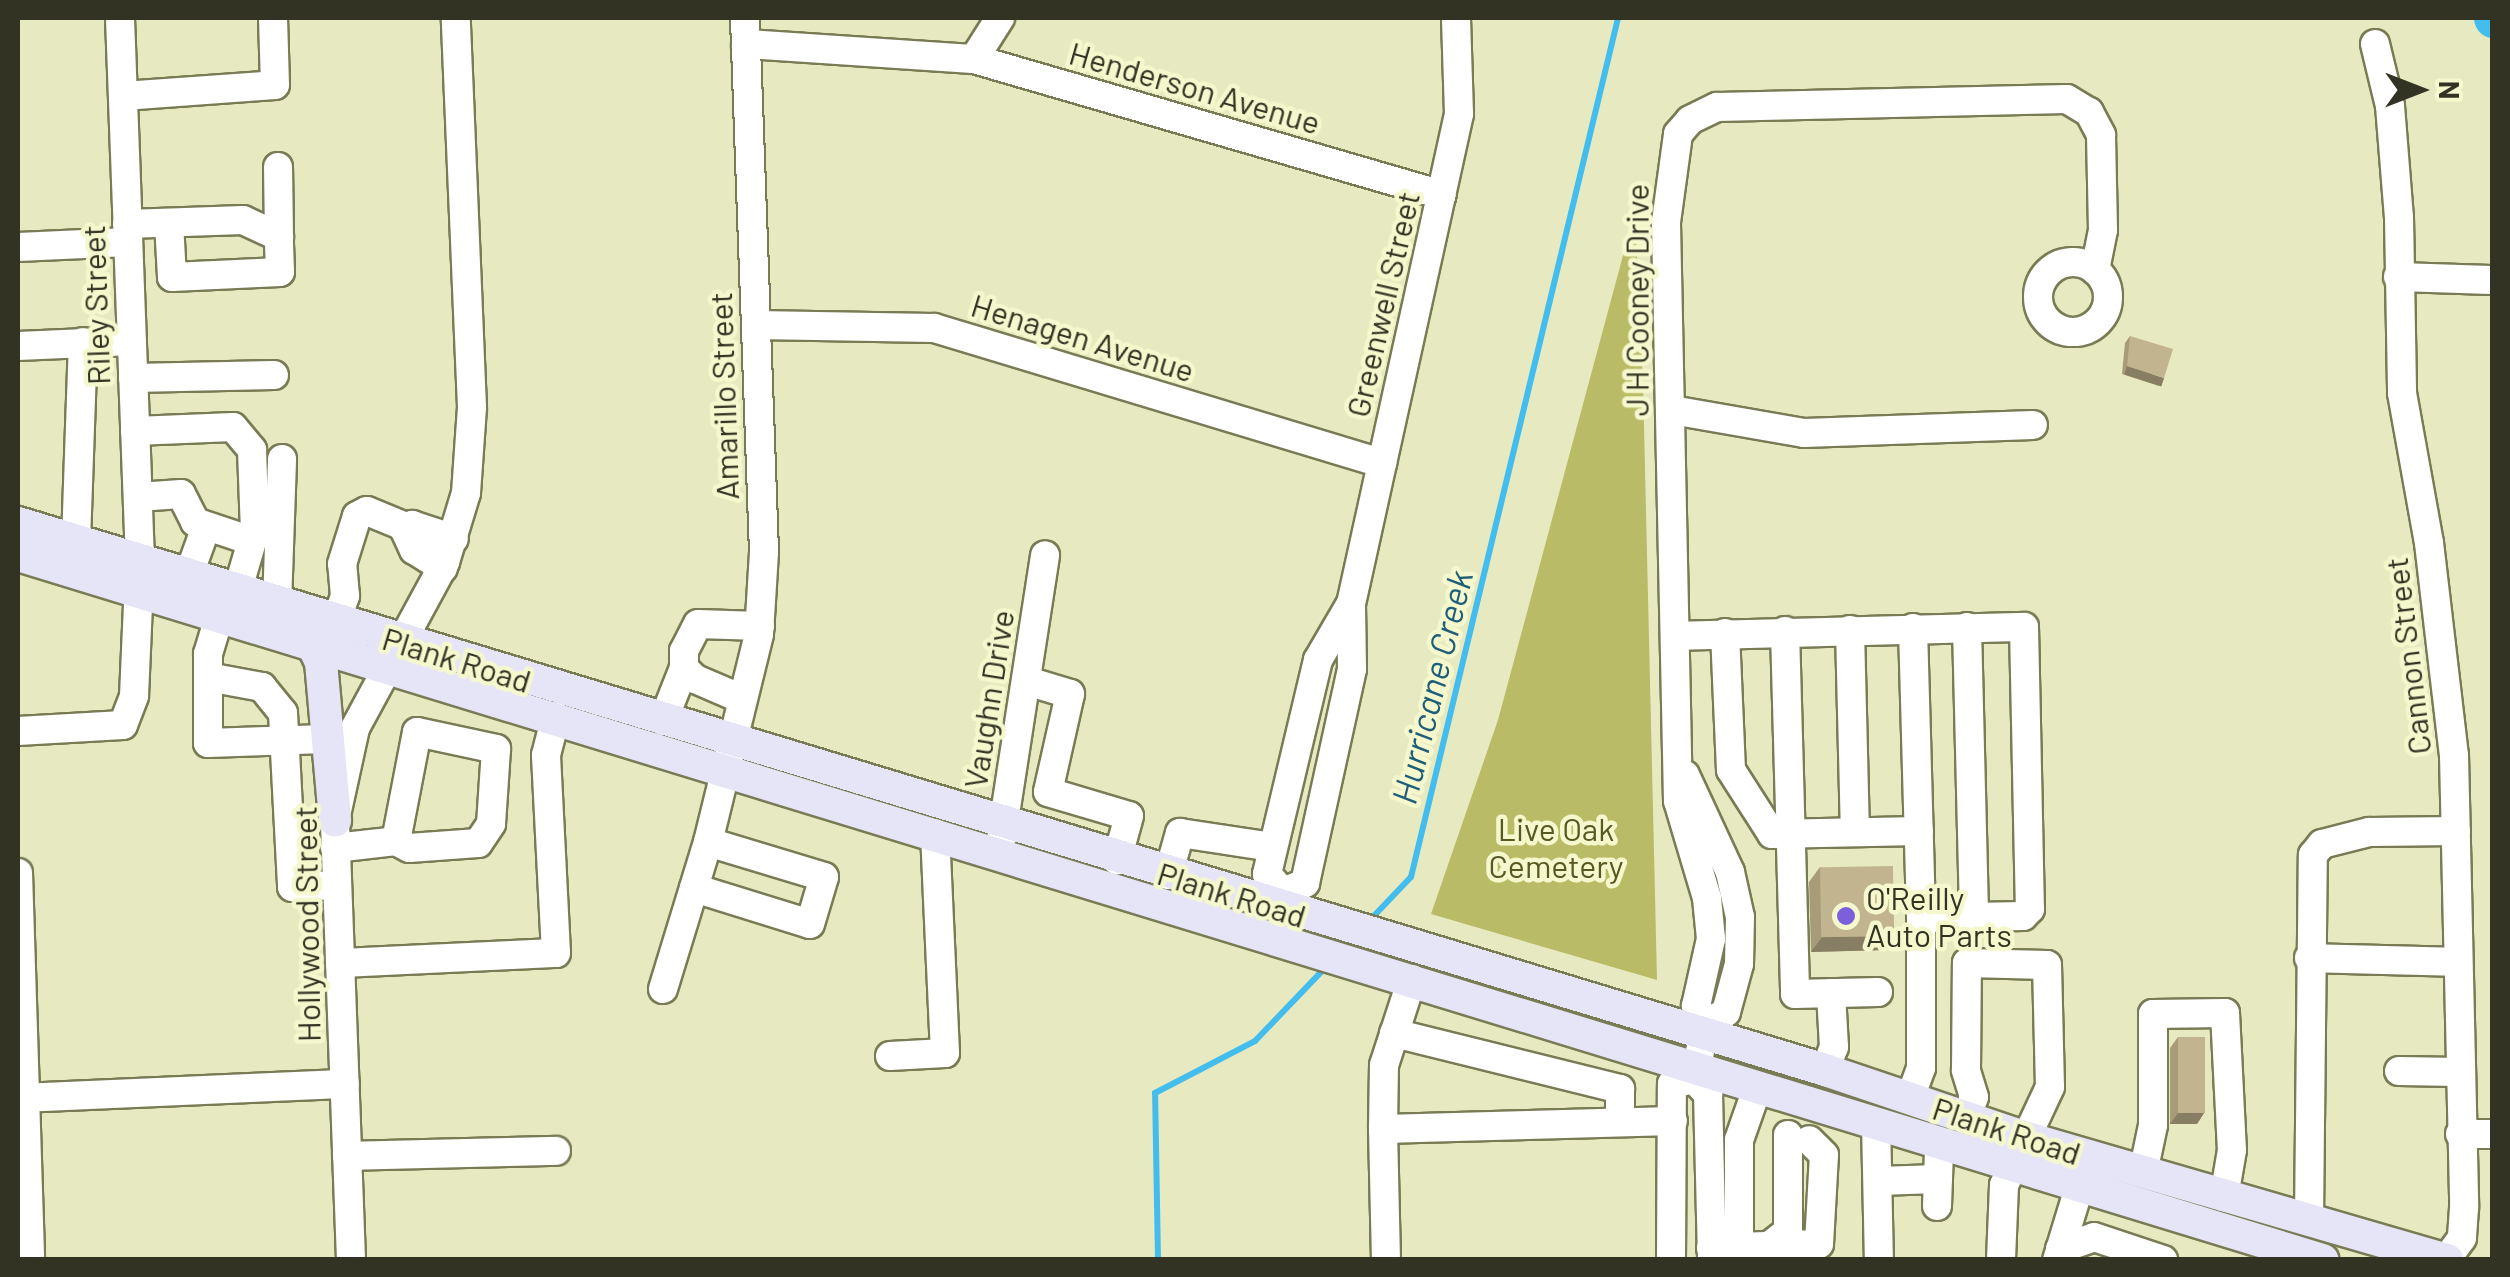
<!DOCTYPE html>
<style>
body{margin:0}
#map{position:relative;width:2510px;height:1277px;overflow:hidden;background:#e7eac0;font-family:Barlow,sans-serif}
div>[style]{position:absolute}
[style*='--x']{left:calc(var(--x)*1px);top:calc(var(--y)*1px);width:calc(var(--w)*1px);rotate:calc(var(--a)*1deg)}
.green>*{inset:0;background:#b9bb66}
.stream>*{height:6px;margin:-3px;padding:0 3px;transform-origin:3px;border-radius:3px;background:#43bcee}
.river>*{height:35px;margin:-17.5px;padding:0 17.5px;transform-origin:17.5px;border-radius:17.5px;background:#43bcee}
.roads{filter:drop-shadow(2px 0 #797b55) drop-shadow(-2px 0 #797b55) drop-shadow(0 2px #797b55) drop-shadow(0 -2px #797b55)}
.minor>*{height:28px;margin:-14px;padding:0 14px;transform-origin:14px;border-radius:14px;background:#fff}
.minor>.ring{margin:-14px;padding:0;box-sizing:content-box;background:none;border:28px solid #fff;border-radius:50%}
.major>*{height:32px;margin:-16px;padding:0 16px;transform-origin:16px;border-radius:16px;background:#e6e5f8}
.wall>*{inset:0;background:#a79b7a}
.shaded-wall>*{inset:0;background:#887e63;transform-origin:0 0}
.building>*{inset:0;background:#c2b48e;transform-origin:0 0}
.dots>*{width:28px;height:28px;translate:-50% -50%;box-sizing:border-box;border:5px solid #f5f7cd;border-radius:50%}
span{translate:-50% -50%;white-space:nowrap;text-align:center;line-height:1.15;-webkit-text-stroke:9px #f5f7cd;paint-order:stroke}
.street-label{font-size:32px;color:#323323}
.park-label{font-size:32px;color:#585922}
.poi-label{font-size:32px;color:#323323}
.left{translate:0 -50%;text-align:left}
.water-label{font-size:35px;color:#1f5e78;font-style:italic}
.frame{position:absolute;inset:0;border:20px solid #323323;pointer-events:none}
.north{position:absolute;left:2370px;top:40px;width:100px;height:100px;-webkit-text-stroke:8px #f5f7cd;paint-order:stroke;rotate:90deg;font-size:28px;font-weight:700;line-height:40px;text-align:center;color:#323323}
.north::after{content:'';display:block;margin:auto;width:35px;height:45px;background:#323323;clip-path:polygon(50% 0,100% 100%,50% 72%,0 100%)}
</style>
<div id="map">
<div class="green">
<div style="clip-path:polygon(1635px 211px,1643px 383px,1657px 980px,1431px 914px,1498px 720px)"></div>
</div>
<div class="stream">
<div style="--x:1370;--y:920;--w:59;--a:-46.4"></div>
<div style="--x:1411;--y:877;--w:884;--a:-76.45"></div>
<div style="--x:1158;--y:1260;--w:167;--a:-91"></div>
<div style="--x:1155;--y:1093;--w:113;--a:-27.5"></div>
<div style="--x:1255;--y:1041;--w:104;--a:-46.2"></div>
</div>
<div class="river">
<div style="--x:2491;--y:18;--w:2;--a:63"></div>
</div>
<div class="roads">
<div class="minor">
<div style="--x:746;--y:44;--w:228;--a:3.8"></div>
<div style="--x:974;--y:59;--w:487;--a:16.2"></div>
<div style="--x:2375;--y:44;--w:64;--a:76.4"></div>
<div style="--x:2390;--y:106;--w:111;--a:85.4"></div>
<div style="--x:2399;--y:217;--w:176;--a:89"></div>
<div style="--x:2402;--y:393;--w:152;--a:79.8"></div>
<div style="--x:2429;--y:543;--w:213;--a:83.3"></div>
<div style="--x:2454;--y:755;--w:453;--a:88.7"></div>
<div style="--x:2464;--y:1208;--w:30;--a:94"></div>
<div style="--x:2462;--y:1238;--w:27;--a:126"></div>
<div style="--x:974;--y:59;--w:49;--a:-57.6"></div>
<div style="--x:123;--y:96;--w:152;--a:-4.1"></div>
<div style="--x:275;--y:85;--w:67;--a:-91.7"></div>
<div style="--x:169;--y:223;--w:54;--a:86.8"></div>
<div style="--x:172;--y:277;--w:108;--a:-2.7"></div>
<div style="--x:280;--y:272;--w:35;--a:-92"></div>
<div style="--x:127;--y:224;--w:116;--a:-2"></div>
<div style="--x:243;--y:220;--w:40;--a:25"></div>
<div style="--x:279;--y:237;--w:70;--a:-90.8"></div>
<div style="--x:18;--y:247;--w:110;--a:-2.6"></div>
<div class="ring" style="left:2038px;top:262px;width:42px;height:42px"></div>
<div style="--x:2398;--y:277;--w:94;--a:1.8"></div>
<div style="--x:756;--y:325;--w:178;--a:1"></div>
<div style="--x:934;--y:328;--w:468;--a:16.8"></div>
<div style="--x:18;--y:346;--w:114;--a:-2.5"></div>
<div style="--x:133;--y:378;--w:141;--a:-1.2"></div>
<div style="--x:1672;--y:410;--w:134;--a:9.9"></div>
<div style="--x:1804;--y:433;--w:229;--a:-2"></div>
<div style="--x:135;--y:431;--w:98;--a:-2.3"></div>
<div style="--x:233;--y:427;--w:30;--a:50"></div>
<div style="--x:252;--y:450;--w:81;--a:87.9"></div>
<div style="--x:255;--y:531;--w:64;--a:106.4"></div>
<div style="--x:138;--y:497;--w:43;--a:-4"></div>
<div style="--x:181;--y:494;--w:31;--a:63"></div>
<div style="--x:195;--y:522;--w:60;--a:18.4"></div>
<div style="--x:76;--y:541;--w:199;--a:-88"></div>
<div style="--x:443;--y:568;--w:34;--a:-148"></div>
<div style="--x:414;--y:550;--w:23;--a:-115"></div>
<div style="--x:404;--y:529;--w:9;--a:-27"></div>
<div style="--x:412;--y:525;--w:44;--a:18.4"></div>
<div style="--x:188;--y:577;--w:53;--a:-70.2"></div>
<div style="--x:277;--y:604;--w:145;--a:-88"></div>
<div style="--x:220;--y:614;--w:42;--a:106.7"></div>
<div style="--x:208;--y:654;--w:89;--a:90"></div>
<div style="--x:208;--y:743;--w:117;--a:-2"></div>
<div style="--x:336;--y:622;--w:28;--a:-71"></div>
<div style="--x:345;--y:596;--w:32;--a:-95"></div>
<div style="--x:342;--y:564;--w:50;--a:-72.6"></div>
<div style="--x:357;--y:516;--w:11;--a:-27"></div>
<div style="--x:367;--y:511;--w:42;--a:22.3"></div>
<div style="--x:1967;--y:627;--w:290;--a:88.6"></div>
<div style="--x:1913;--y:628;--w:290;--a:88.4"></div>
<div style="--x:1850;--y:630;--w:202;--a:88.6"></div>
<div style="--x:1785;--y:631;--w:363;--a:88.4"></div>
<div style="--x:1795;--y:994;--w:83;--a:-1.4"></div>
<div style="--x:1725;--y:633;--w:137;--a:87.5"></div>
<div style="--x:1731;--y:770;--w:76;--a:57.4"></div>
<div style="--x:1772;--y:834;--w:147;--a:-1.2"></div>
<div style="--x:1676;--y:636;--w:348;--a:-1.5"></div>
<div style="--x:2024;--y:627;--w:282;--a:88.8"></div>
<div style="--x:2030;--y:909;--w:10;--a:135"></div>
<div style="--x:2023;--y:916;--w:102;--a:178.9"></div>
<div style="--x:1921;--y:918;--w:150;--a:90"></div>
<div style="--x:1921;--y:1068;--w:32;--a:110"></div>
<div style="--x:208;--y:677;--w:55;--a:10.5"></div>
<div style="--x:262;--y:687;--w:33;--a:51"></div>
<div style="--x:283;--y:713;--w:174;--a:87"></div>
<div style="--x:292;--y:887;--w:45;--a:-2.5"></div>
<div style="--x:1027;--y:681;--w:45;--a:16.8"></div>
<div style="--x:1070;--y:694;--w:100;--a:102.7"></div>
<div style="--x:1048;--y:792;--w:84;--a:16.5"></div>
<div style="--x:1129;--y:816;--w:46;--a:105.3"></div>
<div style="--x:742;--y:699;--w:51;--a:-156.9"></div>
<div style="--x:695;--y:679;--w:16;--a:-135"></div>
<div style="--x:684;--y:668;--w:17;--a:-90"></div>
<div style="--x:684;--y:651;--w:30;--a:-63"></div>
<div style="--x:698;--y:624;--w:62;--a:1.8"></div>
<div style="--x:663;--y:721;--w:57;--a:-68.4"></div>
<div style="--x:18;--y:731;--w:105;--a:-3.3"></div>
<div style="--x:123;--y:725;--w:31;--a:-69"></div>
<div style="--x:134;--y:696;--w:135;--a:-87.5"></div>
<div style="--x:140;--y:561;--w:543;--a:-92.11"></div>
<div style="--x:1685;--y:775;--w:107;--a:65.1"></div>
<div style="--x:1730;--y:872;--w:46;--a:77.5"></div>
<div style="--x:1740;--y:917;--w:47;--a:91.2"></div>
<div style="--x:1739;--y:964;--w:50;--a:105.2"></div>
<div style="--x:1726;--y:1012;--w:23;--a:149"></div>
<div style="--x:1001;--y:840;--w:288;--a:-81.2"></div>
<div style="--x:335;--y:848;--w:61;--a:-6.5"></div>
<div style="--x:396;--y:841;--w:111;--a:-79.1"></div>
<div style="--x:417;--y:732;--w:81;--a:12.1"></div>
<div style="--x:496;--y:749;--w:75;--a:93.8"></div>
<div style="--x:491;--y:824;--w:23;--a:124"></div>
<div style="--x:478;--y:843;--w:69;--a:175.9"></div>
<div style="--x:409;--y:848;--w:15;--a:-152"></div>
<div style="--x:18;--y:873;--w:387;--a:88.2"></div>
<div style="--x:1168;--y:875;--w:44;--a:-74.1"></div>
<div style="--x:1180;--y:833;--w:94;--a:8.6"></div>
<div style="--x:694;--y:888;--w:121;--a:17.2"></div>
<div style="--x:810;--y:924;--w:49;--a:-73.4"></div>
<div style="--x:824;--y:877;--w:121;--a:-163.2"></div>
<div style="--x:1283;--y:892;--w:24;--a:-22"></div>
<div style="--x:1305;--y:883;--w:219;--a:-77.6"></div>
<div style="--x:1352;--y:669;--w:65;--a:-90.9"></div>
<div style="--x:1351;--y:604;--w:502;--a:-77.57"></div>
<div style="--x:1459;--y:114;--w:96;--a:-91.8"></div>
<div style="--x:1283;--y:892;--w:24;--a:-132"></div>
<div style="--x:1267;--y:874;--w:220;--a:-76.6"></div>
<div style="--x:1318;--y:660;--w:64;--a:-59.8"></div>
<div style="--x:2309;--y:958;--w:149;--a:1.5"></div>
<div style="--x:340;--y:963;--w:216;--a:-2.7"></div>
<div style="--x:556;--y:953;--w:198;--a:-92.9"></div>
<div style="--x:546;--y:755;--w:40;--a:-75.6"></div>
<div style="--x:1412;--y:979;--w:90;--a:108"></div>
<div style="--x:1384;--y:1065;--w:64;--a:90.9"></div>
<div style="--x:1383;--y:1129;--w:290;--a:-1.6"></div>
<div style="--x:663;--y:989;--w:154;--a:-73"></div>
<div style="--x:708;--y:842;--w:214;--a:-76.2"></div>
<div style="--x:759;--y:634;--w:82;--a:-86.5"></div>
<div style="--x:764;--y:552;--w:534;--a:-92.04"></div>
<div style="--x:1394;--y:1033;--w:233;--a:13.9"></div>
<div style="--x:1620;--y:1089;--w:33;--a:90"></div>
<div style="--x:890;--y:1056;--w:55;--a:-3.1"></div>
<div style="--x:945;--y:1053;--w:220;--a:-92.6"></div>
<div style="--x:1825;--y:1070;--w:25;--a:-69"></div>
<div style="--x:1834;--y:1047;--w:54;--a:-93.2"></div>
<div style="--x:2399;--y:1071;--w:60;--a:1"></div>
<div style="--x:1694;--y:1079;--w:56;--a:-77.7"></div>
<div style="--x:1706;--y:1024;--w:21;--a:-119"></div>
<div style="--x:1696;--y:1006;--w:69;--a:-77.4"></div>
<div style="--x:1711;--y:939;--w:41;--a:-95.6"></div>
<div style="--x:1707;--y:898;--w:101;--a:-106.6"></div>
<div style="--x:1678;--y:801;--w:579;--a:-91.19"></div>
<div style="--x:1666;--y:222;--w:89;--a:-82.2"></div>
<div style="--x:1678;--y:134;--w:18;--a:-49"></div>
<div style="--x:1690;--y:120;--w:30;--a:-26"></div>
<div style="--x:1717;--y:107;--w:350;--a:-1.3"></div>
<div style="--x:2067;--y:99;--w:26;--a:31"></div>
<div style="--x:2089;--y:112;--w:26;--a:62"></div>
<div style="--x:2101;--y:135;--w:95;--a:88.8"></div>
<div style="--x:2103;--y:230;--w:41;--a:101.3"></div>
<div style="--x:1694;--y:1079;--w:21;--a:47"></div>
<div style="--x:1708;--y:1094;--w:166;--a:88.6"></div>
<div style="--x:23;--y:1098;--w:322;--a:-2.5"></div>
<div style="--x:1967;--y:1118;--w:22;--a:-72"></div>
<div style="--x:1974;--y:1097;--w:28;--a:-107"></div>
<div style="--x:1966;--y:1070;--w:107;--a:-89.5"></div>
<div style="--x:1967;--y:963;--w:80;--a:1.4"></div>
<div style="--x:2047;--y:965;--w:122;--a:88.6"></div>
<div style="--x:2050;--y:1087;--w:108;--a:115.1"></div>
<div style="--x:2004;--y:1185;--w:75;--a:92.3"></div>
<div style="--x:1876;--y:1122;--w:138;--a:88.8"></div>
<div style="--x:1383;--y:1129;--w:131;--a:88.7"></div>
<div style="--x:2460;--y:1134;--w:32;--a:0"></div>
<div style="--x:347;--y:1156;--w:209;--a:-1.4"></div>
<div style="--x:2143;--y:1173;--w:49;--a:-78.2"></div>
<div style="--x:2153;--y:1125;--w:111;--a:-90"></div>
<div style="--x:2153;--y:1014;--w:72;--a:-0.8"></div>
<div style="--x:2225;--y:1013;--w:137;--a:87.1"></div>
<div style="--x:2232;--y:1150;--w:48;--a:99.7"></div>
<div style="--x:1878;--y:1181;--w:60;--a:-1.9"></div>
<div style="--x:1938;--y:1179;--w:37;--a:-88"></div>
<div style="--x:1937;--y:1206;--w:27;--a:-88"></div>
<div style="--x:2309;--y:1220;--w:365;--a:-89.4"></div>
<div style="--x:2313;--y:855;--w:14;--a:-51"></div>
<div style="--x:2322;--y:844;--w:49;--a:-14.3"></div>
<div style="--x:2369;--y:832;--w:87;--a:-0.7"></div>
<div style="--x:1769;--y:1246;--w:24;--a:-38"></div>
<div style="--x:1788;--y:1231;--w:96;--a:-90"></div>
<div style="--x:1739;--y:1247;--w:80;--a:-2.1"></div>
<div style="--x:1819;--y:1244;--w:89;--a:-86.8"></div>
<div style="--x:1824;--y:1155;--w:21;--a:-135"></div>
<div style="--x:1711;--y:1248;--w:28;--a:-2"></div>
<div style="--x:1739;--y:1247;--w:107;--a:-90"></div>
<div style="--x:1739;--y:1140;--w:57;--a:-70.6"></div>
<div style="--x:2060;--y:1249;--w:36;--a:-19"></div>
<div style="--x:2094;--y:1237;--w:73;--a:18.4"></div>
<div style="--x:351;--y:1260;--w:440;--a:-92.1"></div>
<div style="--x:335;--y:820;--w:94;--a:-77.7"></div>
<div style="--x:355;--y:728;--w:189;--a:-61.5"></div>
<div style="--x:445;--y:562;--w:72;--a:-73.1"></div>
<div style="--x:466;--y:493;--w:86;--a:-86"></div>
<div style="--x:472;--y:407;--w:389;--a:-92.4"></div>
<div style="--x:1671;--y:1260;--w:176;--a:-89.7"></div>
<div style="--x:1672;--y:1084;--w:23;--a:-13"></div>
<div style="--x:2057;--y:1260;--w:78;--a:-73"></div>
</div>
<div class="major">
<div style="--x:18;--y:523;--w:1888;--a:16.84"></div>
<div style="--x:1825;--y:1070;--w:213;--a:18.6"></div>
<div style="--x:2027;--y:1138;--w:438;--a:16.2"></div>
<div style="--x:18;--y:555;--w:2410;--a:17.01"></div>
<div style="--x:311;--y:641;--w:23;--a:65"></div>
<div style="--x:321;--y:662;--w:159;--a:84.9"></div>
</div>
</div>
<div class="wall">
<div style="clip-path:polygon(2130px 336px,2159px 386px,2122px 374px,2125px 343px)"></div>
<div style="clip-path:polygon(1820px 867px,1884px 950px,1811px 952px,1809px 882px)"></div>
<div style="clip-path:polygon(2178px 1037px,2204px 1113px,2197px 1124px,2170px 1124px,2170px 1048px)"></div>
</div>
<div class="shaded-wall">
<div style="left:2127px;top:366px;width:39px;height:9px;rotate:18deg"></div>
<div style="clip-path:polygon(1894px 936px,1884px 950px,1811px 952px,1822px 937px)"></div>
<div style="clip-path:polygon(2178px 1113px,2204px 1113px,2197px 1124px,2170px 1124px)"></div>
</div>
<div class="building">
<div style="clip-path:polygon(2130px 336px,2173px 349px,2164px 378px,2127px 366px)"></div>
<div style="left:1893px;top:866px;width:70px;height:73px;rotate:89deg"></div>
<div style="left:2178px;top:1037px;width:27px;height:76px"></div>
</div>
<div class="dots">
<div style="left:1846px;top:916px;background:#7c60db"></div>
</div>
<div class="street-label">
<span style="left:1195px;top:87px;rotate:16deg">Henderson Avenue</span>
<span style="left:1636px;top:300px;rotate:-90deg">J H Cooney Drive</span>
<span style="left:1382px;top:304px;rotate:-77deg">Greenwell Street</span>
<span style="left:95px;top:305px;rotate:-92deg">Riley Street</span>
<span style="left:1083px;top:337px;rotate:17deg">Henagen Avenue</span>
<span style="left:723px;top:396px;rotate:-92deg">Amarillo Street</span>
<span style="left:2407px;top:656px;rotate:-97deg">Cannon Street</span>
<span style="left:457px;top:659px;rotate:17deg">Plank Road</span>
<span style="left:988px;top:699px;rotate:-81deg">Vaughn Drive</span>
<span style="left:1232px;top:894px;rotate:17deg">Plank Road</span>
<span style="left:306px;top:924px;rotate:-91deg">Hollywood Street</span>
<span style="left:2007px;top:1130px;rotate:18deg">Plank Road</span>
</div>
<div class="park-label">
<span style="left:1556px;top:847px">Live Oak<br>Cemetery</span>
</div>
<div class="poi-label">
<span class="left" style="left:1866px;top:916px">O'Reilly<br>Auto Parts</span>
</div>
<div class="water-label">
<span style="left:1431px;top:687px;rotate:-76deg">Hurricane Creek</span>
</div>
<div class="frame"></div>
<div class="north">N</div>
</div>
